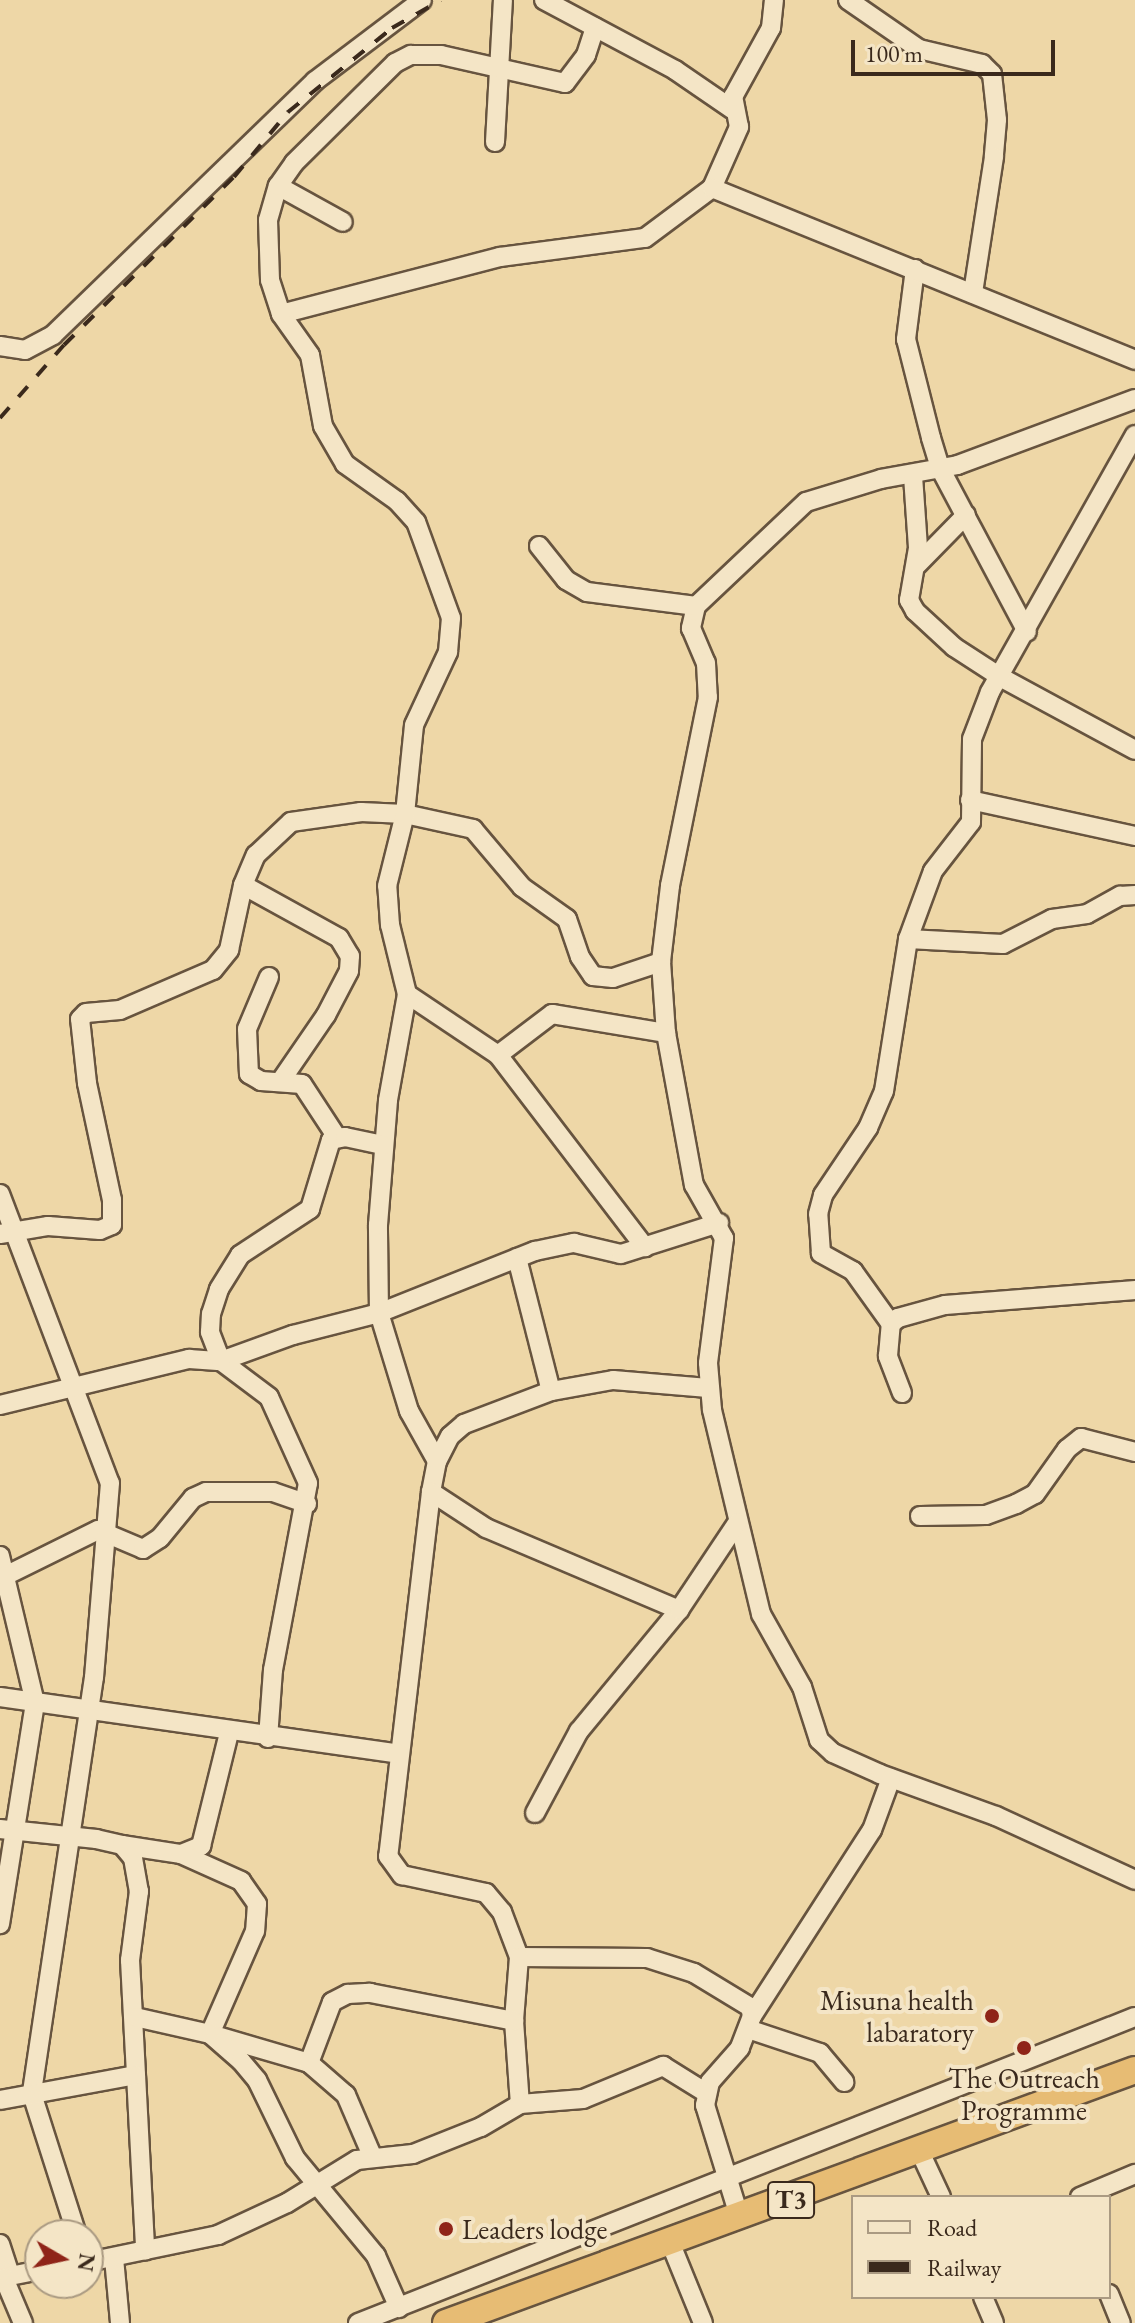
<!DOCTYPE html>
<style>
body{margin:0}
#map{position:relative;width:1135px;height:2323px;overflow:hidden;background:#eed7a7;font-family:"EB Garamond",serif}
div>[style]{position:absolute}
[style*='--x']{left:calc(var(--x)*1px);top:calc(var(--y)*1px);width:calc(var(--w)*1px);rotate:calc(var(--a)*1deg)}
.roads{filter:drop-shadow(2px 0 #67543f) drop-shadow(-2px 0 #67543f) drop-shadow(0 2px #67543f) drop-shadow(0 -2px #67543f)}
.minor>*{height:18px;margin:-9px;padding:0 9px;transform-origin:9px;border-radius:9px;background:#f4e5c6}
.highway>*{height:26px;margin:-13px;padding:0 13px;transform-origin:13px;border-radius:13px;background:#e7bc74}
.rail>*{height:4px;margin-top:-2px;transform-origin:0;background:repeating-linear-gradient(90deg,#3a291c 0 14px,transparent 0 28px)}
.dots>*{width:22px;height:22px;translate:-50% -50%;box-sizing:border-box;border:4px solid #f4e5c6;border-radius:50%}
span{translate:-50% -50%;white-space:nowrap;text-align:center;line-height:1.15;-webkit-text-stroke:8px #f4e5c6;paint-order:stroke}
.shield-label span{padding:2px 6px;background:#f4e5c6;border:2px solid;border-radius:6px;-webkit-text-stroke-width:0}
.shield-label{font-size:26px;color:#3a291c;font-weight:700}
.poi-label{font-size:28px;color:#3a291c}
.right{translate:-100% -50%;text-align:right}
.left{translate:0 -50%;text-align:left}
.legend{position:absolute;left:851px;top:2195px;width:260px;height:104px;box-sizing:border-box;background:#f4e5c6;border:2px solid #aa9a82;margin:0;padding:10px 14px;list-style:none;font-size:24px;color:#3a291c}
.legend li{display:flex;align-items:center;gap:16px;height:40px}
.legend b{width:40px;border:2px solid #aa9a82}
.north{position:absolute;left:24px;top:2219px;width:80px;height:80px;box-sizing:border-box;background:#f4e5c6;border:2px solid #aa9a82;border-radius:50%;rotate:99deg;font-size:22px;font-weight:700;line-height:32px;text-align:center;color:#3a291c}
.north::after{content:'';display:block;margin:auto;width:28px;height:36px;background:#8f2418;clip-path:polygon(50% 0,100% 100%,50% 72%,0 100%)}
.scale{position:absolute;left:851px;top:40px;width:204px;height:36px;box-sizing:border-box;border:4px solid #3a291c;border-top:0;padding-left:10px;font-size:24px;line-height:28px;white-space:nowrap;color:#3a291c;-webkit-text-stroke:6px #f4e5c6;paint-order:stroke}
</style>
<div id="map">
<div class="roads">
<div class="minor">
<div style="--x:544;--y:0;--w:149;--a:28.1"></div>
<div style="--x:675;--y:70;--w:69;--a:34.4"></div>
<div style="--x:848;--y:0;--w:86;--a:34.6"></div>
<div style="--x:919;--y:49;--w:65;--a:13.4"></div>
<div style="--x:982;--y:64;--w:14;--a:45"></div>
<div style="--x:992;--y:74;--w:46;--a:83.8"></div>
<div style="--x:997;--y:120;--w:37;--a:95"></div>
<div style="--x:994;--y:157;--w:138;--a:98.8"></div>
<div style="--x:495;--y:142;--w:142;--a:-86.8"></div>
<div style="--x:278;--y:186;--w:74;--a:29"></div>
<div style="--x:712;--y:188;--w:67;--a:-66.1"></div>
<div style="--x:739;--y:127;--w:31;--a:-101"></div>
<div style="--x:733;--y:97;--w:79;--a:-61.2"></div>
<div style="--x:771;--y:28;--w:28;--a:-84"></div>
<div style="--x:915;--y:269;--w:71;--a:97.3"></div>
<div style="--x:906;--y:339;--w:102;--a:75.8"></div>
<div style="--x:931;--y:438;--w:34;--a:73"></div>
<div style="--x:941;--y:470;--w:183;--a:62"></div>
<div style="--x:281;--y:314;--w:226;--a:-14.6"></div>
<div style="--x:500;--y:257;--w:146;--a:-7.5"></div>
<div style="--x:645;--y:238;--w:84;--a:-36.7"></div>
<div style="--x:712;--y:188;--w:457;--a:22.1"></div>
<div style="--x:0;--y:346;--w:25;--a:9"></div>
<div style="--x:25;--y:350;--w:32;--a:-28"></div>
<div style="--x:53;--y:335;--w:365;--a:-44.1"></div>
<div style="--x:315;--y:81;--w:134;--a:-37.1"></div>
<div style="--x:1135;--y:399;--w:189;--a:159.6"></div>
<div style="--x:958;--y:465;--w:78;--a:169.7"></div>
<div style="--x:881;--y:479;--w:78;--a:163"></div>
<div style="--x:806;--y:502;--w:151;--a:136.6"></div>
<div style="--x:696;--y:606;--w:23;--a:103"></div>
<div style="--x:691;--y:628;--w:38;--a:67"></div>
<div style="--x:706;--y:663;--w:34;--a:87"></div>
<div style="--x:708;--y:697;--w:193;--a:101.4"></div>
<div style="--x:670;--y:886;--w:77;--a:96.8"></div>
<div style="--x:661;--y:962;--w:71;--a:86"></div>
<div style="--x:666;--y:1033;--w:155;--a:79.6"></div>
<div style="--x:694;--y:1185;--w:61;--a:60.5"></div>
<div style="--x:724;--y:1238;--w:126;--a:97.3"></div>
<div style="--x:708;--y:1363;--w:47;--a:85.1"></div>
<div style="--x:712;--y:1410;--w:210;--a:76.5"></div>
<div style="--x:761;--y:1614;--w:84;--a:60.7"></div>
<div style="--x:802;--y:1687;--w:56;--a:72.2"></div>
<div style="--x:819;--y:1740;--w:19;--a:43"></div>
<div style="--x:833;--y:1753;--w:51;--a:24.1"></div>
<div style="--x:880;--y:1774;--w:123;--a:19.9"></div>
<div style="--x:996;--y:1816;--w:153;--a:24.7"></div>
<div style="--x:913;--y:476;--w:72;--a:86"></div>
<div style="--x:918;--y:548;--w:53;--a:99.8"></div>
<div style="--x:909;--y:600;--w:13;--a:61"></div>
<div style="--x:915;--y:611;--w:53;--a:42.7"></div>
<div style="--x:954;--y:647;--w:57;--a:32.9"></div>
<div style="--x:1002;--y:678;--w:151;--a:28.4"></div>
<div style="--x:539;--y:546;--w:43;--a:51.5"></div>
<div style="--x:566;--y:580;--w:24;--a:30"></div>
<div style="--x:587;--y:592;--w:110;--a:7.3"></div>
<div style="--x:917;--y:565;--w:70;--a:-45.6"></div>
<div style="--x:970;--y:800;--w:169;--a:12.3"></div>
<div style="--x:243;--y:885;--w:110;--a:28.9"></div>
<div style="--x:339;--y:938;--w:21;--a:59"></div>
<div style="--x:350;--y:956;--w:15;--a:94"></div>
<div style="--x:349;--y:971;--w:50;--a:117.6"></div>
<div style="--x:326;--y:1015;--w:78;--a:124.5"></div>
<div style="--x:908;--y:939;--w:95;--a:3"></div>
<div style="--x:1003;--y:944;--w:55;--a:-27"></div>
<div style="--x:1052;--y:919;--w:35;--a:-8"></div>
<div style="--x:1087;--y:914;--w:38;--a:-29"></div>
<div style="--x:1120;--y:896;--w:15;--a:-4"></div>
<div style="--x:269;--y:977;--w:56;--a:112.9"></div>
<div style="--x:247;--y:1029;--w:45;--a:87.5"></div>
<div style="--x:249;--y:1074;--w:14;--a:30"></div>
<div style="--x:261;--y:1081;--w:41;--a:4.2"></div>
<div style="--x:302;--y:1084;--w:62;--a:56.8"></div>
<div style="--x:407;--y:994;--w:110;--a:33.8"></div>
<div style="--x:498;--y:1055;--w:242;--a:52.6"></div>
<div style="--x:498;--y:1055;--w:68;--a:-37.2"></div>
<div style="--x:552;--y:1014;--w:116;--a:9.5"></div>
<div style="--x:0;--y:1194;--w:309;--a:69.2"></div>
<div style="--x:110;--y:1483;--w:195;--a:94.7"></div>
<div style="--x:94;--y:1677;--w:422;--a:98.5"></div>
<div style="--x:32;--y:2094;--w:148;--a:72.3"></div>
<div style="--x:0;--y:1234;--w:49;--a:-9.5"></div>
<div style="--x:48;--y:1226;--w:52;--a:4.4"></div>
<div style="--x:100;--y:1230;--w:13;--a:-23"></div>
<div style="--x:112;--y:1225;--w:25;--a:-90"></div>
<div style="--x:112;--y:1200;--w:120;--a:-102.1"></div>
<div style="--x:87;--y:1083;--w:64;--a:-96.2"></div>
<div style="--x:80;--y:1019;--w:8;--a:-45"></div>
<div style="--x:86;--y:1013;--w:34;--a:-5"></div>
<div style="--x:120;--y:1010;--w:101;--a:-23.3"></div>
<div style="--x:213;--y:970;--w:26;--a:-51"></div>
<div style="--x:229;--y:950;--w:66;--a:-77.8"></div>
<div style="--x:243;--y:885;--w:33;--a:-67"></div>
<div style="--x:256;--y:855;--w:48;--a:-43.3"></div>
<div style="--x:291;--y:822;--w:71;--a:-8.1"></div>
<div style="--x:361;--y:812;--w:44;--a:2.6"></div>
<div style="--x:405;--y:814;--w:70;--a:12.4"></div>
<div style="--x:473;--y:829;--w:76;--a:49.8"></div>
<div style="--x:522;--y:887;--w:55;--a:35.4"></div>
<div style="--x:567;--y:919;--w:40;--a:71.1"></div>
<div style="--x:580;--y:957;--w:23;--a:56"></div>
<div style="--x:593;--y:976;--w:20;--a:6"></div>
<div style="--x:613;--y:978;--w:51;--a:-18.4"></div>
<div style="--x:517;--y:1258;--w:137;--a:75.7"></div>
<div style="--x:891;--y:1324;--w:65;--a:-125.6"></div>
<div style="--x:853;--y:1271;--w:37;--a:-151"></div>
<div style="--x:821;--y:1253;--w:39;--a:-94"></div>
<div style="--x:818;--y:1214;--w:20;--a:-75"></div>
<div style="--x:823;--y:1195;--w:81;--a:-56.1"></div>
<div style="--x:868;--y:1128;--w:40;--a:-66.6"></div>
<div style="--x:884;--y:1091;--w:154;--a:-81"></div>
<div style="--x:908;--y:939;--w:72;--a:-69.8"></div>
<div style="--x:933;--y:871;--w:62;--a:-52.2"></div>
<div style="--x:971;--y:822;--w:83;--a:-89.3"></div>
<div style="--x:972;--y:739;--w:50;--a:-69"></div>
<div style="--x:990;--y:692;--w:295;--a:-60.6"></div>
<div style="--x:708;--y:1388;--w:95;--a:-175.2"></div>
<div style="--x:613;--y:1380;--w:63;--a:169.9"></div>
<div style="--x:551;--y:1391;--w:93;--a:159.2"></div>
<div style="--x:464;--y:1424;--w:18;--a:139"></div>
<div style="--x:450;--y:1436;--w:28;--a:117"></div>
<div style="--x:437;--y:1461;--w:32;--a:101"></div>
<div style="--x:431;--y:1492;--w:367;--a:96.7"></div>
<div style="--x:388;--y:1856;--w:24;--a:54"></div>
<div style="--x:402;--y:1875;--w:86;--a:12.1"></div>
<div style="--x:486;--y:1893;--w:25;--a:50"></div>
<div style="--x:502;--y:1912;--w:48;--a:69.3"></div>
<div style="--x:519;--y:1957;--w:128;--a:0.4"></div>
<div style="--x:647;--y:1958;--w:49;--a:17.7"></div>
<div style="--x:694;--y:1973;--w:66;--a:31.3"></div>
<div style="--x:750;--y:2007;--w:9;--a:77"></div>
<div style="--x:752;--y:2016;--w:34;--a:111"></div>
<div style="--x:740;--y:2048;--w:45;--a:131.4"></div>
<div style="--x:710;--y:2082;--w:24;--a:102"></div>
<div style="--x:705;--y:2105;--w:119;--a:72.9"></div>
<div style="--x:902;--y:1393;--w:40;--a:-111"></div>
<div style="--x:888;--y:1356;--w:32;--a:-85"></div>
<div style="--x:891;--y:1324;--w:9;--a:-41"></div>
<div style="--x:898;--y:1318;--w:49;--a:-15.5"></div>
<div style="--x:945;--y:1305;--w:191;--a:-4.5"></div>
<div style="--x:0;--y:1405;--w:195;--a:-13.7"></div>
<div style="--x:189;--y:1359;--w:32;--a:4"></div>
<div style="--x:221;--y:1361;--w:77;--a:-19.9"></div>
<div style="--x:293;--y:1335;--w:89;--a:-14.3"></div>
<div style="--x:379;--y:1313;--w:168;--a:-21.7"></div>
<div style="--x:535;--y:1251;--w:40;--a:-12"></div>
<div style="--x:574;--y:1243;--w:48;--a:13.2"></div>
<div style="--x:621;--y:1254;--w:103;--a:-17.6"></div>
<div style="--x:437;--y:1461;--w:57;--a:-119.2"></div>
<div style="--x:409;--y:1411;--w:102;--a:-107"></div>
<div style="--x:379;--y:1313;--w:88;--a:-90.7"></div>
<div style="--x:378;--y:1225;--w:125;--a:-85.4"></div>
<div style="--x:388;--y:1100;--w:108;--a:-79.8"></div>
<div style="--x:407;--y:994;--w:71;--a:-103.8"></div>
<div style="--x:390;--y:925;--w:39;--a:-94"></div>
<div style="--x:387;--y:886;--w:74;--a:-76"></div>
<div style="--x:405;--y:814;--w:89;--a:-84.2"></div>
<div style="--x:414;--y:725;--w:81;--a:-65"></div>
<div style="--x:448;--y:652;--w:34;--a:-85"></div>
<div style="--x:451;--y:618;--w:102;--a:-110"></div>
<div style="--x:416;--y:522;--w:28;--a:-132"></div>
<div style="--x:397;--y:501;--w:64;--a:-144.6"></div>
<div style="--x:345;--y:464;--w:44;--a:-120.1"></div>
<div style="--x:323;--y:426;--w:72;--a:-100.4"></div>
<div style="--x:310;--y:355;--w:50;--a:-125.3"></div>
<div style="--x:281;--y:314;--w:36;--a:-108"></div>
<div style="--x:270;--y:280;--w:60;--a:-91.9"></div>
<div style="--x:268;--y:220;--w:35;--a:-74"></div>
<div style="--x:278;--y:186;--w:28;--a:-55"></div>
<div style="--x:294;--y:163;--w:142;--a:-44.7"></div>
<div style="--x:395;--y:63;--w:18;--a:-27"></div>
<div style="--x:411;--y:55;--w:30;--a:0"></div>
<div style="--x:441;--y:55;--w:127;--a:12.7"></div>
<div style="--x:565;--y:83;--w:35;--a:-53"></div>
<div style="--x:586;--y:55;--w:29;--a:-72"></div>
<div style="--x:431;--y:1492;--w:66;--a:33.2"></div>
<div style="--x:486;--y:1528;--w:210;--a:23"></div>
<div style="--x:920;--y:1516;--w:66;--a:-0.9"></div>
<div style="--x:986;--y:1515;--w:32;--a:-20"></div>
<div style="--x:1016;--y:1504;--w:21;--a:-28"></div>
<div style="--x:1035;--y:1494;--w:55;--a:-54.6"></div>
<div style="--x:1067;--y:1449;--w:18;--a:-38"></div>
<div style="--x:1081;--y:1438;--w:56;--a:14.5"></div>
<div style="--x:0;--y:1556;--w:151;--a:76.6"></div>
<div style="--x:35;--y:1703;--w:224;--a:99"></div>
<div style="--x:5;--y:1576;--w:104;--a:-26.3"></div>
<div style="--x:98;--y:1530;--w:49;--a:22.9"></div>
<div style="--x:143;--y:1549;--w:20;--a:-33"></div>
<div style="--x:160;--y:1538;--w:52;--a:-50.5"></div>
<div style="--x:193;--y:1498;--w:14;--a:-25"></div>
<div style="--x:206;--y:1492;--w:67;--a:0"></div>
<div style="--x:273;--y:1492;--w:36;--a:19"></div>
<div style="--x:0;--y:1697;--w:403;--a:8.1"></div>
<div style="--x:268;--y:1738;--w:68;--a:-85.8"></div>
<div style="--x:273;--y:1670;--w:190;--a:-79.4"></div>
<div style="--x:308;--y:1483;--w:94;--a:-114.4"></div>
<div style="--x:269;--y:1397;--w:60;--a:-143.1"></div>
<div style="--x:221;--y:1361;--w:31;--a:-111"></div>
<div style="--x:210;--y:1332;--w:18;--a:-87"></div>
<div style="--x:211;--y:1314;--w:26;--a:-72"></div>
<div style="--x:219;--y:1289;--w:40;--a:-58"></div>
<div style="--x:240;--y:1255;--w:84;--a:-33.3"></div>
<div style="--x:310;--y:1209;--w:72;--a:-73.1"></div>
<div style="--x:331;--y:1140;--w:14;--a:-12"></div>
<div style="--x:345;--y:1137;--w:39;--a:12"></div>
<div style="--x:535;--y:1813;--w:93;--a:-61.8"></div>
<div style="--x:579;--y:1731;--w:157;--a:-50.4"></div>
<div style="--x:679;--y:1610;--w:105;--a:-56.3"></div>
<div style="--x:0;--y:1829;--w:97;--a:5.9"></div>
<div style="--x:96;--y:1839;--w:27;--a:13"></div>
<div style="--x:122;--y:1845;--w:17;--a:50"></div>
<div style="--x:133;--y:1858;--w:34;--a:80"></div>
<div style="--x:139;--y:1891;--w:70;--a:97.4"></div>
<div style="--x:130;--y:1960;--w:291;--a:87"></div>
<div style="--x:122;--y:1845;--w:60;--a:8.7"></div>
<div style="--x:181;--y:1854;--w:22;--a:-22"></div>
<div style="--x:201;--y:1846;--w:116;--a:-76.1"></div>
<div style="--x:181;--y:1854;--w:66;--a:24.2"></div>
<div style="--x:241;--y:1881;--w:28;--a:55"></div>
<div style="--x:257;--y:1904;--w:27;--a:94"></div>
<div style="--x:255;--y:1931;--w:112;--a:113.6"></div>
<div style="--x:210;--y:2034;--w:103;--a:16.3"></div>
<div style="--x:519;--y:1957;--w:64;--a:94.5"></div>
<div style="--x:514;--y:2021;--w:83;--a:85.9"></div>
<div style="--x:752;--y:2016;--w:221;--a:-57.2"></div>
<div style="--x:872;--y:1830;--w:55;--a:-69.9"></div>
<div style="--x:135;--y:2017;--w:77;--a:12.8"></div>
<div style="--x:210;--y:2034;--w:41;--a:41.1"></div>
<div style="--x:241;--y:2061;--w:25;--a:50"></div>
<div style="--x:257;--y:2080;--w:87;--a:64"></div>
<div style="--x:295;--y:2158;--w:127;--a:50.4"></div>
<div style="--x:376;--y:2256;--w:57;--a:66.1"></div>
<div style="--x:748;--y:2029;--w:76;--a:18.4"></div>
<div style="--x:820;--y:2053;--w:38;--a:50"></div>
<div style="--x:0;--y:2100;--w:138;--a:-10.4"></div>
<div style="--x:920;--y:2152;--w:50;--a:65"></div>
<div style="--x:373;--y:2158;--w:69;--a:-113.2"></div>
<div style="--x:346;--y:2095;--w:49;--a:-139.1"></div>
<div style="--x:309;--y:2063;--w:65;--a:-69.3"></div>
<div style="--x:332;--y:2002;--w:18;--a:-27"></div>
<div style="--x:348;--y:1994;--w:22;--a:-3"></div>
<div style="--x:370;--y:1993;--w:147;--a:11"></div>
<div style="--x:1080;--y:2197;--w:60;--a:-22.7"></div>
<div style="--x:670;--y:2242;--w:87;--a:67.8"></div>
<div style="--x:0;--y:2244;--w:33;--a:72"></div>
<div style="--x:114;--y:2258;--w:65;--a:84.7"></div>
<div style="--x:88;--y:2262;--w:133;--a:-11.7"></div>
<div style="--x:218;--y:2235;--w:76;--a:-24.9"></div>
<div style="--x:287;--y:2203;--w:82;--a:-31.6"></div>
<div style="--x:357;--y:2160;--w:56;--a:-6.1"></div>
<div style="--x:413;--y:2154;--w:73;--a:-21.7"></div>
<div style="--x:481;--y:2127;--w:45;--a:-30.5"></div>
<div style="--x:520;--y:2104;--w:63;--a:-4.5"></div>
<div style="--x:583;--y:2099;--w:87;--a:-22.4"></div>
<div style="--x:663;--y:2066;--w:49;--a:31.8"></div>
<div style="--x:0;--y:2278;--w:41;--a:-11.3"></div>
<div style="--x:4;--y:2278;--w:49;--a:67.1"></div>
<div style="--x:1109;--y:2294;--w:31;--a:68"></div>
<div style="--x:983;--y:2297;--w:28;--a:67"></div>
<div style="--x:358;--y:2323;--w:835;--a:-21.5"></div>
</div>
<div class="highway">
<div style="--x:446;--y:2323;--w:734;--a:-20.16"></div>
</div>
</div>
<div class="rail">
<div style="--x:0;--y:418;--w:97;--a:-48.8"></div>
<div style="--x:64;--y:345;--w:239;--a:-44.7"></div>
<div style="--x:234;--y:177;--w:85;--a:-50.3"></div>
<div style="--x:288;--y:112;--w:134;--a:-38.9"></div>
<div style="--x:392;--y:28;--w:56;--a:-29.7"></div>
</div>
<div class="dots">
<div style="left:992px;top:2016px;background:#8f2418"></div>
<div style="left:1024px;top:2048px;background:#8f2418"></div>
<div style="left:446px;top:2229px;background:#8f2418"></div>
</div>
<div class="shield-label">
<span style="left:791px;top:2200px">T3</span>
</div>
<div class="poi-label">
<span class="right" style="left:974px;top:2016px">Misuna health<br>labaratory</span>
<span style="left:1024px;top:2094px">The Outreach<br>Programme</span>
<span class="left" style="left:462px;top:2229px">Leaders lodge</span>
</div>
<ul class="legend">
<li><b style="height:10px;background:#f4e5c6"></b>Road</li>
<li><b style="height:10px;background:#3a291c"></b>Railway</li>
</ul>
<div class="north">N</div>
<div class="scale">100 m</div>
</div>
